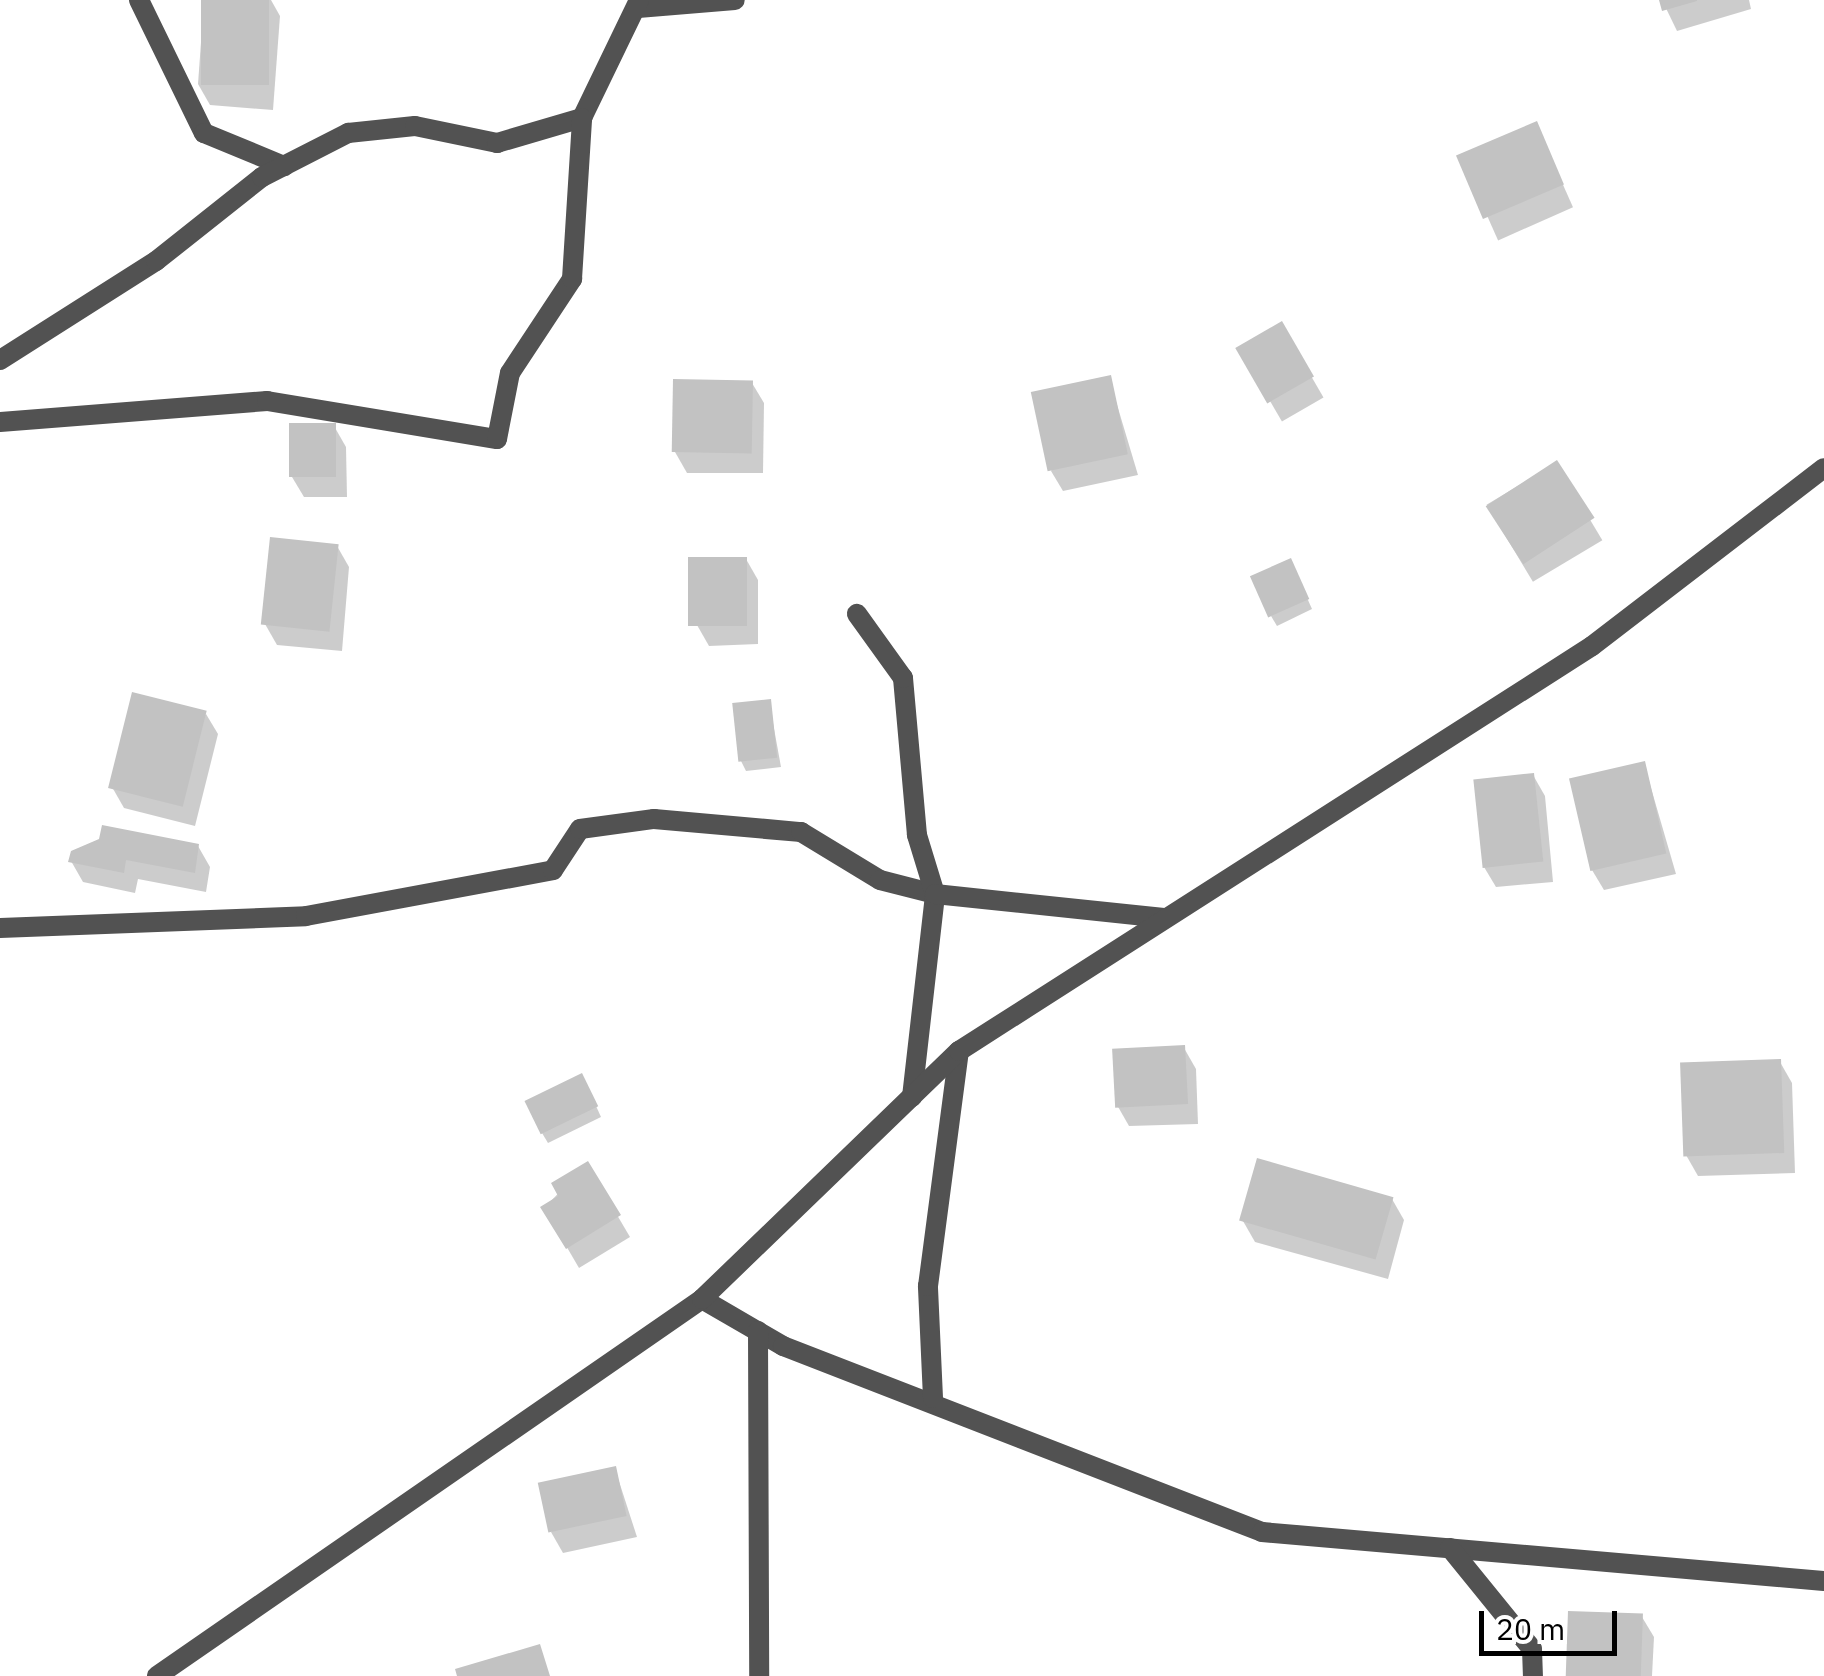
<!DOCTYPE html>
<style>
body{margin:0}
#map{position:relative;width:1824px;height:1676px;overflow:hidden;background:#fff;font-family:"IBM Plex Sans",sans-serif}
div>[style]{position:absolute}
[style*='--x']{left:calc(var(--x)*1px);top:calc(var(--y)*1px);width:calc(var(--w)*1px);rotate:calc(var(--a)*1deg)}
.shadow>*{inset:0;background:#0003;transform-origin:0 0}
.building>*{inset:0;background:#c2c2c2;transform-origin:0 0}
.minor>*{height:20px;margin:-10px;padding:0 10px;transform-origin:10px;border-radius:10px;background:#525252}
span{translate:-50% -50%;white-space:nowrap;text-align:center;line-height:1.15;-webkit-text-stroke:8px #fff;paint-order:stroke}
.scale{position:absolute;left:1479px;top:1611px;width:138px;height:45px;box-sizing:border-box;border:5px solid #000;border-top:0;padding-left:12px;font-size:30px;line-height:35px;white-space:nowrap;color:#000;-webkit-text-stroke:8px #fff;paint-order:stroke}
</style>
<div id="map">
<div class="shadow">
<div style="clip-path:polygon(204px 0,271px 0,280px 16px,273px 110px,210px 105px,198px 84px)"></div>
<div style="clip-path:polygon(1662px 0,1749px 0,1751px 9px,1677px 31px)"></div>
<div style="left:1536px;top:124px;width:91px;height:82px;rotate:66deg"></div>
<div style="left:1281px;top:324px;width:85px;height:48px;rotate:60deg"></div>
<div style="clip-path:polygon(1109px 378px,1138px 475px,1063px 491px,1051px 471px)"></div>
<div style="clip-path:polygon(752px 383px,764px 403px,763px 473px,687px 473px,675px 452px)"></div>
<div style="clip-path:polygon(334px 426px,346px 447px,347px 497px,304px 497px,292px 477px)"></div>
<div style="left:1556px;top:463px;width:90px;height:81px;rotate:59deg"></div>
<div style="clip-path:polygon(337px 546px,349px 567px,342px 651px,277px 645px,265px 624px)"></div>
<div style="clip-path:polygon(746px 559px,758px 580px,758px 644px,709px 646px,697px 625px)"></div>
<div style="clip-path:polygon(1295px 571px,1312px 609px,1277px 626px,1271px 616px)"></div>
<div style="clip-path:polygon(769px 701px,781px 767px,746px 771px,741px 761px)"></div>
<div style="clip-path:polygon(206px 714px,218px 734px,195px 826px,124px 808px,112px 787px)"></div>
<div style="clip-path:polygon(1644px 764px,1676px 874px,1604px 890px,1592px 870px)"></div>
<div style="clip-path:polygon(1533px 775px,1545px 796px,1553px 882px,1496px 887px,1484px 867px)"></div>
<div style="clip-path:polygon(198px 846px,210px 867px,206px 892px,138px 879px,135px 893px,83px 882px,71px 861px)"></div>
<div style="clip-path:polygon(1184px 1048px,1196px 1069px,1198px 1124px,1129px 1126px,1117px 1105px)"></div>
<div style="clip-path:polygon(1780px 1062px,1792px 1083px,1795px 1173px,1698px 1176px,1686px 1155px)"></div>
<div style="clip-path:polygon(587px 1086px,601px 1117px,548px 1143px,542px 1133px)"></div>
<div style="clip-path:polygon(587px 1164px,630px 1237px,579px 1268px,544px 1208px)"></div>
<div style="clip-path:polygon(1392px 1199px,1404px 1220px,1388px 1279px,1255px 1242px,1243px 1221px)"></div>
<div style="clip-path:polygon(615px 1469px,637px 1537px,563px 1553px,551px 1532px)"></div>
<div style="clip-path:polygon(1642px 1617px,1654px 1637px,1652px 1676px,1568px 1676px)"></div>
</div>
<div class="building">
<div style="left:201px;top:0;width:68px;height:85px"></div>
<div style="clip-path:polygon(1659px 0,1697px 0,1697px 1px,1662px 11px)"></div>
<div style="left:1537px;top:121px;width:69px;height:88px;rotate:67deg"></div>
<div style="left:1282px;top:321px;width:64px;height:54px;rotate:60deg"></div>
<div style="left:1111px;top:375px;width:81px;height:82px;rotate:78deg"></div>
<div style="left:673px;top:379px;width:80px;height:73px;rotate:1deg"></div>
<div style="left:336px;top:423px;width:54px;height:47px;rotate:90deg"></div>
<div style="left:1557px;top:460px;width:69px;height:85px;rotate:57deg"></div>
<div style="left:270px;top:537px;width:69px;height:88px;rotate:6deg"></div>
<div style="left:688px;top:557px;width:59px;height:69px"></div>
<div style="left:1291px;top:558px;width:45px;height:45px;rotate:66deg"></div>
<div style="left:132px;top:692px;width:77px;height:99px;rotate:14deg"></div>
<div style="left:771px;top:699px;width:59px;height:39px;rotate:84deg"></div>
<div style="left:1645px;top:761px;width:95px;height:78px;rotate:77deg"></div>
<div style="left:1534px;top:773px;width:89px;height:61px;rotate:84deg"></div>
<div style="clip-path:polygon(102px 825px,199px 844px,195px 873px,126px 860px,124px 873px,68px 862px,71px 851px,99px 839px)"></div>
<div style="left:1185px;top:1045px;width:59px;height:73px;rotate:87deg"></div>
<div style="left:1781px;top:1059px;width:94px;height:101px;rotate:88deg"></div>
<div style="left:582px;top:1073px;width:37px;height:64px;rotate:64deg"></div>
<div style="left:1257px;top:1158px;width:142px;height:65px;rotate:16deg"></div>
<div style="clip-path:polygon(588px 1161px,621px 1215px,566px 1249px,540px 1207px,558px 1196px,551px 1183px)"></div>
<div style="left:616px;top:1466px;width:51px;height:80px;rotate:78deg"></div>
<div style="left:1568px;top:1611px;width:75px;height:65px;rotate:2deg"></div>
<div style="clip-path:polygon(540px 1644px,550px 1676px,457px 1676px,455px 1669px)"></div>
</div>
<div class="minor">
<div style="--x:139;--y:0;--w:148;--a:64"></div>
<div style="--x:204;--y:133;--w:87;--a:22.4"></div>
<div style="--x:638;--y:8;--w:97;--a:-4.7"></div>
<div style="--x:0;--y:360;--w:185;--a:-32.4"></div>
<div style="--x:156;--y:261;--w:135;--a:-38.4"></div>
<div style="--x:262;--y:177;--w:97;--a:-27.1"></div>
<div style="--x:348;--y:133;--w:67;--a:-6"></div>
<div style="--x:415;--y:126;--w:84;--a:11.7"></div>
<div style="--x:497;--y:143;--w:89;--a:-16.4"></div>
<div style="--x:582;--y:118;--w:131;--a:-64.2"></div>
<div style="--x:0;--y:422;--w:268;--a:-4.5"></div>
<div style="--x:267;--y:401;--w:233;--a:9.4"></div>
<div style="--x:497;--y:439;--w:67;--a:-78.9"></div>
<div style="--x:510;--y:373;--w:113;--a:-56.6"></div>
<div style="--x:572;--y:279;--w:161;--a:-86.4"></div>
<div style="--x:0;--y:928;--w:306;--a:-2.2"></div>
<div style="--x:306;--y:916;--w:251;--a:-10.5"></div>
<div style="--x:553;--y:870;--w:49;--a:-56.6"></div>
<div style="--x:580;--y:829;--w:75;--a:-7.7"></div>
<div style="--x:654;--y:819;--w:148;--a:5.1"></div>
<div style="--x:801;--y:832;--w:92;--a:31.3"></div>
<div style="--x:880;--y:880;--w:57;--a:14.3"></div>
<div style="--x:935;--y:894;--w:62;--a:-107"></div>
<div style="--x:917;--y:835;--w:158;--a:-95.1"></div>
<div style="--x:903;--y:678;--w:79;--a:-125.7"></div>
<div style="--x:912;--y:1097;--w:204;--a:-83.5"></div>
<div style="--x:935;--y:894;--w:230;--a:6"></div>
<div style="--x:702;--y:1299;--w:94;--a:30.1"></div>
<div style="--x:783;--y:1346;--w:514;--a:21.22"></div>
<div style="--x:1262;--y:1532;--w:564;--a:4.98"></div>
<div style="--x:758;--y:1331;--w:345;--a:89.8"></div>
<div style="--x:933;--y:1398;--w:112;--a:-92.6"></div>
<div style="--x:928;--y:1286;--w:237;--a:-82.5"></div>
<div style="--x:1450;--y:1548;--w:130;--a:50.9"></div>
<div style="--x:1532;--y:1649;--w:27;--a:88"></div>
<div style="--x:157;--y:1676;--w:663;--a:-34.67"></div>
<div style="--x:702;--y:1299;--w:357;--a:-44"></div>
<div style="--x:959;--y:1051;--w:751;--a:-32.61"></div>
<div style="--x:1592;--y:646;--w:292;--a:-37.5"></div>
</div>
<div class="scale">20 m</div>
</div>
